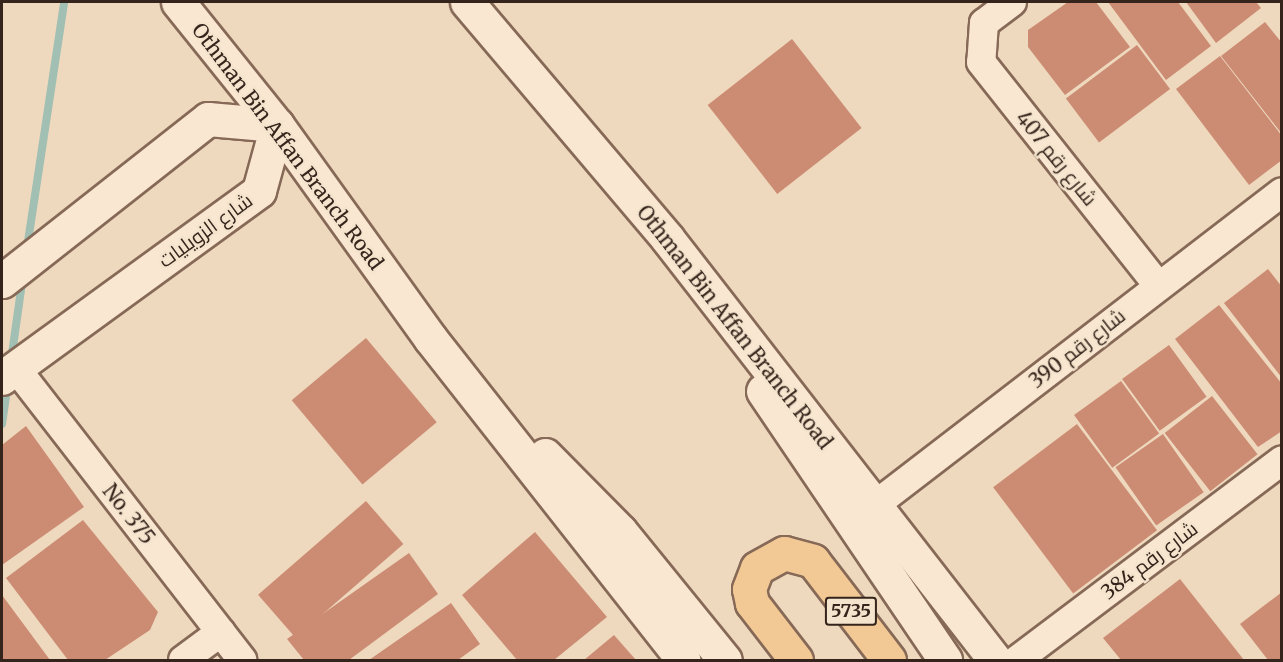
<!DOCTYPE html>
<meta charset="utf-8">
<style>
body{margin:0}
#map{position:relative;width:1283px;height:662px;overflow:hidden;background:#eed9be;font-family:Merriweather,Cairo,serif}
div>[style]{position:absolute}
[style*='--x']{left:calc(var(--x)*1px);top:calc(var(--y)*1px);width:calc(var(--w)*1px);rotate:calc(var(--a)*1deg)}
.stream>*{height:8px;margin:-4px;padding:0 4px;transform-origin:4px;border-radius:4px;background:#a1bfb2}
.building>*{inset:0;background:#cc8c73;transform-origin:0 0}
.roads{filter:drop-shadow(2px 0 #866957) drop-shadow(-2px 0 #866957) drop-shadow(0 2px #866957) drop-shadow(0 -2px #866957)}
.street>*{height:28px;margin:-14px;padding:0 14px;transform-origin:14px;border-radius:14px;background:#f9e7d1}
.secondary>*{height:33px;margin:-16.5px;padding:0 16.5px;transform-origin:16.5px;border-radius:16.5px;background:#f9e7d1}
.primary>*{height:33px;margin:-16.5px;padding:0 16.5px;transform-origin:16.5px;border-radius:16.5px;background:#f2c894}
span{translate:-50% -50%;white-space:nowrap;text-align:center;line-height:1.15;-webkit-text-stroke:4.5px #f5e4cd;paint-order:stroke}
.shield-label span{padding:2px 4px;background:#f5e4cd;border:2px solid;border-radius:4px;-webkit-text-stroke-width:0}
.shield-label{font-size:18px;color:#35241b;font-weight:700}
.street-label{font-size:20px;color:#35241b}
.frame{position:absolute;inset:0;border:3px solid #35241b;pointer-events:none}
</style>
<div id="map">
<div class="stream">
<div style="--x:27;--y:248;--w:249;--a:-81.4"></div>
<div style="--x:11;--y:361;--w:86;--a:-82"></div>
<div style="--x:2;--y:424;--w:41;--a:-81.7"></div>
</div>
<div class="building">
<div style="clip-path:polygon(1068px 2px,1096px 2px,1130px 47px,1065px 95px,1028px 47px,1028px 30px)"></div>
<div style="clip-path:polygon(1108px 2px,1178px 2px,1211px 46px,1166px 80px)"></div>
<div style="clip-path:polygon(1186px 2px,1256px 2px,1261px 8px,1216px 43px)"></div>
<div style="clip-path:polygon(1265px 22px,1282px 43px,1282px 134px,1221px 56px)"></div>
<div style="left:792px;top:39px;width:113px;height:107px;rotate:52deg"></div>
<div style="left:1137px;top:45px;width:55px;height:89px;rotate:53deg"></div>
<div style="clip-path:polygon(1220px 56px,1282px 136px,1282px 160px,1249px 185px,1176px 89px)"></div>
<div style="clip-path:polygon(1268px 269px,1282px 287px,1282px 378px,1224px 303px)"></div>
<div style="clip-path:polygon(1219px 305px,1282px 384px,1282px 431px,1258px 447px,1175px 339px)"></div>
<div style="left:366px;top:338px;width:110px;height:97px;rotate:50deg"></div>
<div style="left:1169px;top:345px;width:64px;height:58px;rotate:54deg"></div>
<div style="left:1121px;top:381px;width:65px;height:58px;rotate:54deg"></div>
<div style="left:1212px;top:396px;width:74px;height:60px;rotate:52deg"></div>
<div style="left:1077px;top:424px;width:133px;height:105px;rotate:53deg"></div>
<div style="clip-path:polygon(26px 426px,84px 507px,2px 565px,2px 445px)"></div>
<div style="left:1163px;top:434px;width:71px;height:58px;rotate:55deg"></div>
<div style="left:366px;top:501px;width:57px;height:143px;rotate:49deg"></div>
<div style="clip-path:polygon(83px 520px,158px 612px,150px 630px,105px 660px,68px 660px,6px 578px)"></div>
<div style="clip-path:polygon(535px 532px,607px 617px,554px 660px,517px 660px,462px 595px)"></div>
<div style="clip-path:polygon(409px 553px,438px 594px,349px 660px,304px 660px,287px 639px)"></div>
<div style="clip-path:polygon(1180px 579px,1244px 660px,1121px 660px,1103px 638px)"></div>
<div style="clip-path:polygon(1282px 592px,1282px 660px,1268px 660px,1240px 624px)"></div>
<div style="clip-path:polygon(2px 595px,50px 660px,2px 660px)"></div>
<div style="clip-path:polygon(451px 603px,480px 644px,458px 660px,369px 660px)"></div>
<div style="clip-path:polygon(614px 635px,636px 660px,584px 660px)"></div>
</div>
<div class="roads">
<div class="street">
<div style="--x:1012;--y:2;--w:35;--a:143"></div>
<div style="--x:984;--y:23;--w:39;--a:94"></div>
<div style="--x:981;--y:62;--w:285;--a:51.6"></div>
<div style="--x:15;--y:367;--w:371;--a:52.2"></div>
<div style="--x:875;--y:505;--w:513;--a:-37.56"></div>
<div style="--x:183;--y:660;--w:47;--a:-36.4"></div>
<div style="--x:1017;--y:660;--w:332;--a:-37"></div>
</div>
<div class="secondary">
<div style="--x:178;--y:2;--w:158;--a:51.2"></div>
<div style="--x:277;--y:125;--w:262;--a:54.3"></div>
<div style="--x:430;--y:338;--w:410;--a:51.8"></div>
<div style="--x:467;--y:2;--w:309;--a:49.7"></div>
<div style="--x:667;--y:238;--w:534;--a:52.14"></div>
<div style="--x:2;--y:281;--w:262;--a:-38.2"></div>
<div style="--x:208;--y:119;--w:69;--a:5"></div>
<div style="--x:277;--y:125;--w:68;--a:105.3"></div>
<div style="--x:259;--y:191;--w:318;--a:144"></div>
<div style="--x:763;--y:391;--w:325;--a:55.9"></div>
<div style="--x:545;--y:455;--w:107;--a:45.4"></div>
<div style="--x:620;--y:531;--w:166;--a:50.9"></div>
</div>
<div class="primary">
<div style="--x:796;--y:660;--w:72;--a:-127.7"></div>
<div style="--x:752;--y:603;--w:14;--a:-102"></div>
<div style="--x:749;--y:589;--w:22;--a:-69"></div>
<div style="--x:757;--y:568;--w:31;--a:-29"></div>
<div style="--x:784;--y:553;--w:30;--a:15"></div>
<div style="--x:813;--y:561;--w:125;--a:52.5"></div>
</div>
</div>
<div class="shield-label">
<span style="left:851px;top:611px">5735</span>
</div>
<div class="street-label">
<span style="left:288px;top:146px;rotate:53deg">Othman Bin Affan Branch Road</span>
<span style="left:1057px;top:158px;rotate:51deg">شارع رقم 407</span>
<span style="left:205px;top:230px;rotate:-36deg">شارع الزويليات</span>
<span style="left:735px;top:327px;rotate:52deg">Othman Bin Affan Branch Road</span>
<span style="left:1077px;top:348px;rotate:-38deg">شارع رقم 390</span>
<span style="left:129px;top:514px;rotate:52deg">No. 375</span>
<span style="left:1149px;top:560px;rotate:-37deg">شارع رقم 384</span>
</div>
<div class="frame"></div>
</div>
